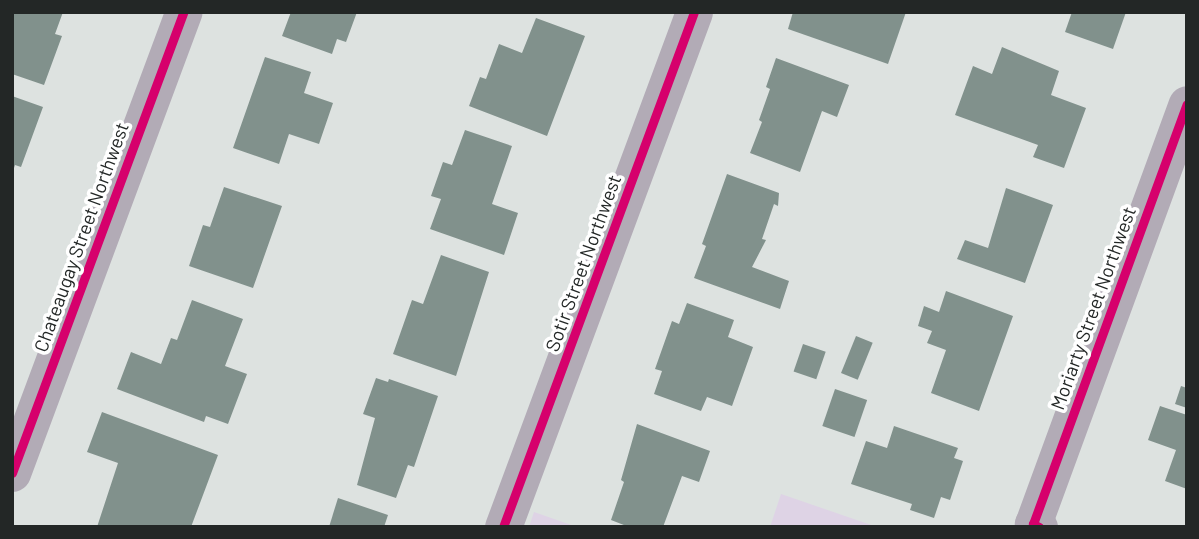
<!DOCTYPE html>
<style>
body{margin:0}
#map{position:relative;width:1199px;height:539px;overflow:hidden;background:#dde2e0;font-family:Barlow,sans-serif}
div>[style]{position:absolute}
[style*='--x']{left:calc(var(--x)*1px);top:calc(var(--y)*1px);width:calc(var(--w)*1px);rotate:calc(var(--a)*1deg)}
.green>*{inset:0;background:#ded3e5}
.building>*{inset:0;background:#81918c;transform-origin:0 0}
.minor>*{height:37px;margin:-18.5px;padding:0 18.5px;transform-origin:18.5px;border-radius:18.5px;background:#b2abb6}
.cycleway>*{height:9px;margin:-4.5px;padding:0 4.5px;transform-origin:4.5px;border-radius:4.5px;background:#d6006c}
span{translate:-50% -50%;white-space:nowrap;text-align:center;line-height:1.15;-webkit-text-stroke:7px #fff;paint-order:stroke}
.street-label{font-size:19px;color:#232726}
.frame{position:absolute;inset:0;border:14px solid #232726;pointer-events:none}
</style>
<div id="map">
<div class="green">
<div style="clip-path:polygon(781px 494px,877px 527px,770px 527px)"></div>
<div style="clip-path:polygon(534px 512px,577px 527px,529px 527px)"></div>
</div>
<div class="building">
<div style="clip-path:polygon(12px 12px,63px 12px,55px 34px,62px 36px,44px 85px,12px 74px)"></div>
<div style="clip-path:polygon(291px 12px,357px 12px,346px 42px,337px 39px,332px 54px,282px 36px)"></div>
<div style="clip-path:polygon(793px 12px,906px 12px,888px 64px,788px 29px)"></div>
<div style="clip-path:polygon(1072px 12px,1126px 12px,1113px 49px,1065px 32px)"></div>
<div style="clip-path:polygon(536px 18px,585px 36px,547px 136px,469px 106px,480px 77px,486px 79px,499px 44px,522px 53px)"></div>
<div style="clip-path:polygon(1002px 47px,1059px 71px,1051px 95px,1086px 108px,1064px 168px,1033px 157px,1038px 145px,955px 115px,973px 66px,992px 74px)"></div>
<div style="clip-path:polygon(265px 57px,311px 72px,304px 93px,333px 103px,319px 144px,289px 134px,279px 164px,233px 148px)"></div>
<div style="clip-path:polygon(776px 58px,849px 85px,837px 117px,822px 111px,800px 172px,750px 153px,762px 122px,759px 120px,770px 89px,766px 87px)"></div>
<div style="clip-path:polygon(12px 96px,43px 107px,21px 167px,15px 165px,13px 171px)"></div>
<div style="clip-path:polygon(465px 130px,512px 146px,492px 204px,518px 213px,504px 255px,430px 229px,441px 199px,431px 196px,443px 162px,452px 165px)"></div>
<div style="clip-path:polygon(727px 174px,779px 193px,778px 206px,774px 204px,762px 239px,766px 240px,752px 267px,789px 281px,780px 309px,694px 278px,706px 246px,702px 244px)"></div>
<div style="clip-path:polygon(224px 187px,282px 206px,253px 288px,189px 266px,203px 225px,210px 227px)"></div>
<div style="clip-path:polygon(1006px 188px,1053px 205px,1025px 283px,957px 259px,965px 240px,988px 248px)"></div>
<div style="clip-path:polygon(441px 255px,489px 272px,456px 376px,393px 354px,412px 300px,423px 304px)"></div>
<div style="clip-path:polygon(946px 291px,1013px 316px,979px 411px,931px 393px,946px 350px,927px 343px,932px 331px,918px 326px,924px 306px,939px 312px)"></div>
<div style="clip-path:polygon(192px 300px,243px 319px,225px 366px,247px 374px,228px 424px,206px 416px,204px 422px,117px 389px,131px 352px,161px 364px,171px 338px,177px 340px)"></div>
<div style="clip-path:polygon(687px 303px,734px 320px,728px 337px,753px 347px,732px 406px,707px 397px,701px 411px,654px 394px,662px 371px,655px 369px,672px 321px,679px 324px)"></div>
<div style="left:856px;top:336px;width:18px;height:40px;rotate:22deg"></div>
<div style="left:803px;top:344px;width:24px;height:29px;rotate:19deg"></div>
<div style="clip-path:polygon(376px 378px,388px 382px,389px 379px,438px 396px,414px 467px,408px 465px,396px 498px,357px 485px,375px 418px,363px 414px)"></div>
<div style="clip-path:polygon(1181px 386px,1187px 388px,1187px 408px,1175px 404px)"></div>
<div style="left:835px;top:389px;width:34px;height:39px;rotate:19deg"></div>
<div style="clip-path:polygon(1160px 406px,1187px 415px,1187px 489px,1165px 481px,1176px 450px,1148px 440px)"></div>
<div style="clip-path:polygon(102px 412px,218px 455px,191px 527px,97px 527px,118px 463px,87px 452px)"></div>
<div style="clip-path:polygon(637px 424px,710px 451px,699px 482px,682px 476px,663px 527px,629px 527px,611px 520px,624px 482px,621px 480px)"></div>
<div style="clip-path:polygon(894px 426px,958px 448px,954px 458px,963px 461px,950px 500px,941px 497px,934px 518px,910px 510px,912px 504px,851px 484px,866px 441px,887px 448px)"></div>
<div style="clip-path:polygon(338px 498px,388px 515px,384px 527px,329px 527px)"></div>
</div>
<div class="minor">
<div style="--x:12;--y:473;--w:492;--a:-69.6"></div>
<div style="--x:503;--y:527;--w:549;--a:-69.65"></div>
<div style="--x:1039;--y:527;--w:7;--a:-153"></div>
<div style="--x:1033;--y:524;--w:447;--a:-69.9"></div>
</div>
<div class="cycleway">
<div style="--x:12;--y:473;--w:492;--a:-69.6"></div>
<div style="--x:503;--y:527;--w:549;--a:-69.65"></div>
<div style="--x:1039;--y:527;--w:7;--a:-153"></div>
<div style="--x:1033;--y:524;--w:447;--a:-69.9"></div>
</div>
<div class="street-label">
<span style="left:81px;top:237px;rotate:-70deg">Chateaugay Street Northwest</span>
<span style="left:583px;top:263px;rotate:-70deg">Sotir Street Northwest</span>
<span style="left:1093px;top:308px;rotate:-70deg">Moriarty Street Northwest</span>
</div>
<div class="frame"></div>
</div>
